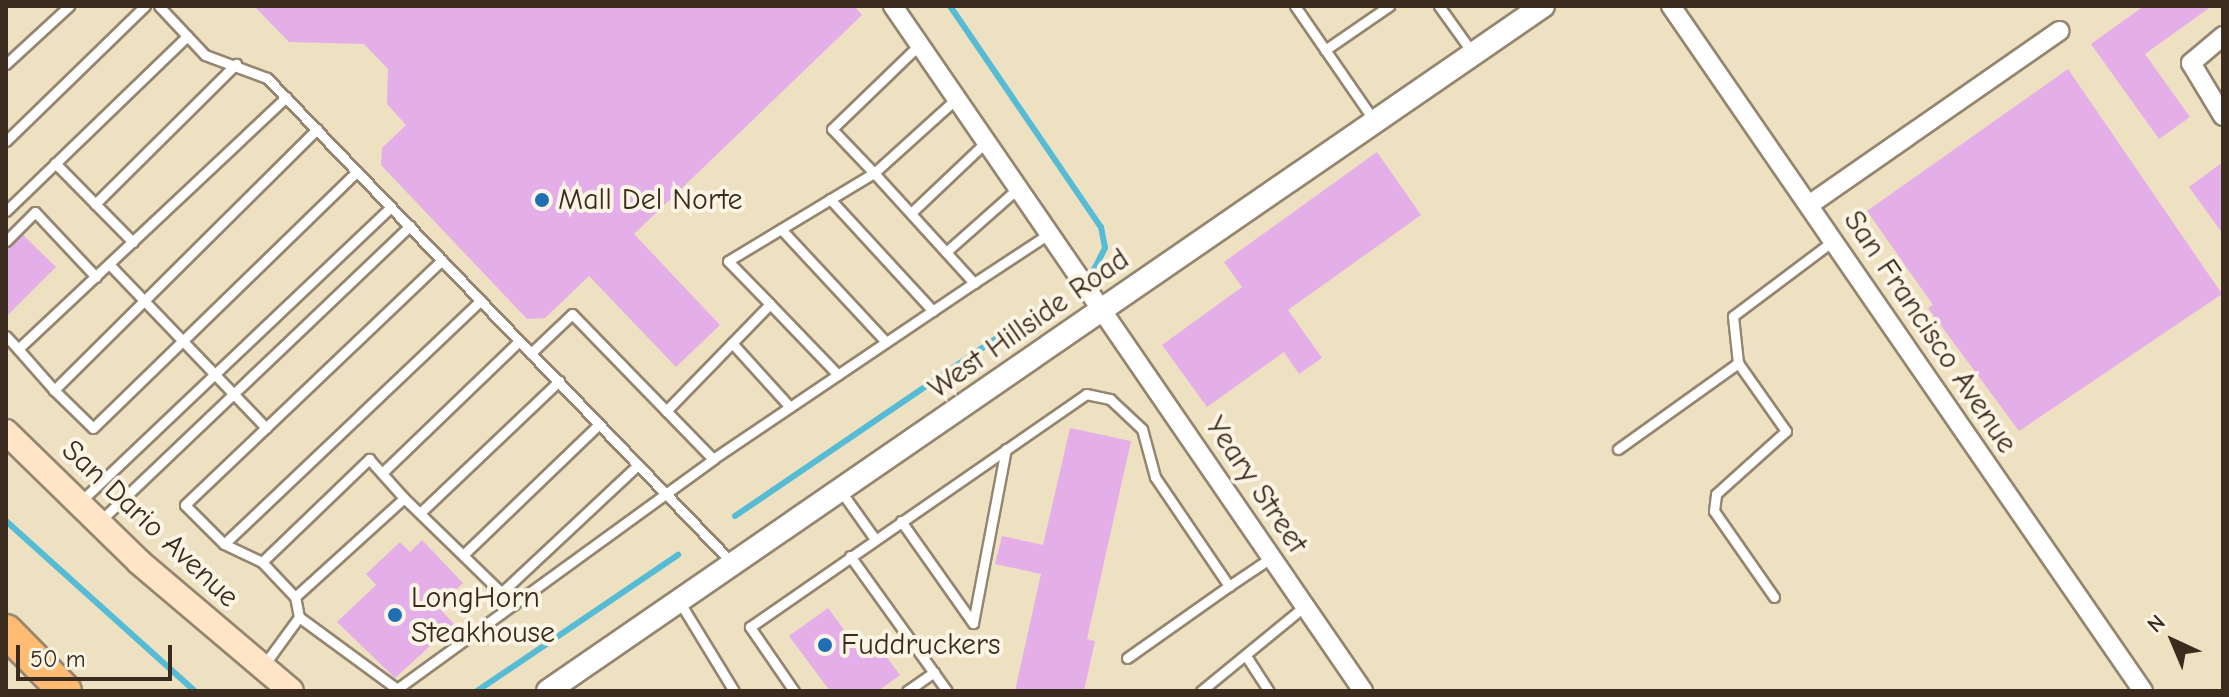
<!DOCTYPE html>
<style>
body{margin:0}
#map{position:relative;width:2229px;height:697px;overflow:hidden;background:#eee1c1;font-family:"Comic Neue",sans-serif}
div>[style]{position:absolute}
[style*='--x']{left:calc(var(--x)*1px);top:calc(var(--y)*1px);width:calc(var(--w)*1px);rotate:calc(var(--a)*1deg)}
.stream>*{height:6px;margin:-3px;padding:0 3px;transform-origin:3px;border-radius:3px;background:#56bbd5}
.building>*{inset:0;background:#e4aee8}
.roads{filter:drop-shadow(2px 0 #948670) drop-shadow(-2px 0 #948670) drop-shadow(0 2px #948670) drop-shadow(0 -2px #948670)}
.service>*{height:9px;margin:-4.5px;padding:0 4.5px;transform-origin:4.5px;border-radius:4.5px;background:#fff}
.minor>*{height:18px;margin:-9px;padding:0 9px;transform-origin:9px;border-radius:9px;background:#fff}
.tertiary>*{height:22px;margin:-11px;padding:0 11px;transform-origin:11px;border-radius:11px;background:#fff}
.secondary>*{height:24px;margin:-12px;padding:0 12px;transform-origin:12px;border-radius:12px;background:#ffe4c6}
.motorway>*{height:32px;margin:-16px;padding:0 16px;transform-origin:16px;border-radius:16px;background:#ffbb71}
.dots>*{width:22px;height:22px;translate:-50% -50%;box-sizing:border-box;border:4px solid #fcf5e5;border-radius:50%}
span{translate:-50% -50%;white-space:nowrap;text-align:center;line-height:1.15;-webkit-text-stroke:8px #fcf5e5;paint-order:stroke}
.poi-label{font-size:30px;color:#3b2a1e}
.left{translate:0 -50%;text-align:left}
.street-label{font-size:30px;color:#3b2a1e}
.frame{position:absolute;inset:0;border:8px solid #3b2a1e;pointer-events:none}
.north{position:absolute;left:2133px;top:601px;width:80px;height:80px;-webkit-text-stroke:6px #fcf5e5;paint-order:stroke;rotate:316deg;font-size:22px;font-weight:700;line-height:32px;text-align:center;color:#3b2a1e}
.north::after{content:'';display:block;margin:auto;width:28px;height:36px;background:#3b2a1e;clip-path:polygon(50% 0,100% 100%,50% 72%,0 100%)}
.scale{position:absolute;left:16px;top:645px;width:156px;height:36px;box-sizing:border-box;border:4px solid #3b2a1e;border-top:0;padding-left:10px;font-size:24px;line-height:28px;white-space:nowrap;color:#3b2a1e;-webkit-text-stroke:6px #fcf5e5;paint-order:stroke}
</style>
<div id="map">
<div class="stream">
<div style="--x:950;--y:6;--w:268;--a:55.7"></div>
<div style="--x:1101;--y:227;--w:21;--a:79"></div>
<div style="--x:1105;--y:248;--w:25;--a:117"></div>
<div style="--x:735;--y:516;--w:381;--a:-34.2"></div>
<div style="--x:6;--y:521;--w:254;--a:42"></div>
<div style="--x:477;--y:691;--w:243;--a:-34.1"></div>
</div>
<div class="building">
<div style="clip-path:polygon(254px 6px,854px 6px,862px 15px,634px 234px,720px 325px,676px 367px,589px 276px,545px 318px,527px 319px,381px 165px,382px 148px,406px 125px,387px 104px,388px 69px,364px 44px,289px 42px)"></div>
<div style="clip-path:polygon(2144px 6px,2212px 6px,2145px 54px,2190px 117px,2159px 139px,2091px 44px)"></div>
<div style="clip-path:polygon(2068px 69px,2222px 294px,2019px 431px,1928px 308px,1933px 305px,1867px 211px)"></div>
<div style="clip-path:polygon(1377px 152px,1421px 215px,1288px 310px,1322px 358px,1299px 374px,1284px 352px,1207px 407px,1162px 345px,1242px 287px,1224px 262px)"></div>
<div style="clip-path:polygon(2223px 162px,2223px 234px,2189px 187px)"></div>
<div style="clip-path:polygon(23px 235px,56px 267px,6px 317px,6px 248px)"></div>
<div style="clip-path:polygon(1070px 428px,1131px 441px,1087px 639px,1095px 641px,1084px 691px,1015px 691px,1041px 574px,995px 564px,1002px 536px,1043px 545px)"></div>
<div style="clip-path:polygon(422px 540px,463px 583px,438px 607px,454px 624px,395px 678px,337px 622px,376px 585px,366px 574px,400px 542px,410px 552px)"></div>
<div style="clip-path:polygon(828px 608px,859px 650px,874px 640px,900px 675px,878px 691px,830px 691px,789px 636px)"></div>
</div>
<div class="roads">
<div class="service">
<div style="--x:159;--y:6;--w:67;--a:46.8"></div>
<div style="--x:205;--y:55;--w:66;--a:20.4"></div>
<div style="--x:267;--y:78;--w:673;--a:46.2"></div>
<div style="--x:1295;--y:6;--w:141;--a:55.4"></div>
<div style="--x:1439;--y:6;--w:57;--a:54.3"></div>
<div style="--x:920;--y:44;--w:122;--a:136"></div>
<div style="--x:832;--y:129;--w:61;--a:46.3"></div>
<div style="--x:874;--y:173;--w:112;--a:-42.1"></div>
<div style="--x:1325;--y:50;--w:78;--a:-34.5"></div>
<div style="--x:6;--y:64;--w:86;--a:-42.6"></div>
<div style="--x:317;--y:129;--w:371;--a:135.2"></div>
<div style="--x:54;--y:390;--w:54;--a:44.3"></div>
<div style="--x:93;--y:428;--w:368;--a:-44.2"></div>
<div style="--x:6;--y:141;--w:194;--a:-44.2"></div>
<div style="--x:55;--y:163;--w:111;--a:45.4"></div>
<div style="--x:830;--y:199;--w:152;--a:47.4"></div>
<div style="--x:95;--y:204;--w:199;--a:-44.8"></div>
<div style="--x:6;--y:211;--w:252;--a:-44"></div>
<div style="--x:911;--y:213;--w:105;--a:-43.5"></div>
<div style="--x:781;--y:229;--w:154;--a:47.1"></div>
<div style="--x:6;--y:241;--w:41;--a:-45"></div>
<div style="--x:35;--y:212;--w:89;--a:46.8"></div>
<div style="--x:946;--y:252;--w:96;--a:-41.6"></div>
<div style="--x:442;--y:260;--w:355;--a:136.4"></div>
<div style="--x:185;--y:505;--w:55;--a:45"></div>
<div style="--x:224;--y:544;--w:354;--a:-43.5"></div>
<div style="--x:109;--y:264;--w:227;--a:46.2"></div>
<div style="--x:770;--y:304;--w:98;--a:46.2"></div>
<div style="--x:6;--y:336;--w:18;--a:47"></div>
<div style="--x:18;--y:349;--w:368;--a:-43.2"></div>
<div style="--x:732;--y:343;--w:86;--a:47.8"></div>
<div style="--x:18;--y:349;--w:55;--a:48.7"></div>
<div style="--x:666;--y:411;--w:149;--a:-45.8"></div>
<div style="--x:770;--y:304;--w:60;--a:-134.3"></div>
<div style="--x:728;--y:261;--w:170;--a:-31.1"></div>
<div style="--x:874;--y:173;--w:149;--a:47.7"></div>
<div style="--x:974;--y:283;--w:91;--a:-33.3"></div>
<div style="--x:1618;--y:449;--w:148;--a:-35.6"></div>
<div style="--x:713;--y:459;--w:315;--a:-34"></div>
<div style="--x:382;--y:473;--w:190;--a:-43.9"></div>
<div style="--x:840;--y:490;--w:60;--a:54.5"></div>
<div style="--x:80;--y:502;--w:429;--a:-43.5"></div>
<div style="--x:420;--y:513;--w:192;--a:-43.5"></div>
<div style="--x:100;--y:521;--w:428;--a:-43.6"></div>
<div style="--x:901;--y:521;--w:125;--a:54.8"></div>
<div style="--x:973;--y:623;--w:177;--a:-79.3"></div>
<div style="--x:224;--y:544;--w:42;--a:25.3"></div>
<div style="--x:463;--y:555;--w:189;--a:-43.9"></div>
<div style="--x:850;--y:556;--w:166;--a:54.3"></div>
<div style="--x:501;--y:593;--w:187;--a:-43.1"></div>
<div style="--x:295;--y:597;--w:48;--a:-133.3"></div>
<div style="--x:262;--y:562;--w:149;--a:-43.9"></div>
<div style="--x:369;--y:459;--w:52;--a:48.1"></div>
<div style="--x:1774;--y:597;--w:105;--a:-124.9"></div>
<div style="--x:1714;--y:511;--w:17;--a:-83"></div>
<div style="--x:1716;--y:494;--w:94;--a:-42"></div>
<div style="--x:1786;--y:431;--w:83;--a:-125.2"></div>
<div style="--x:1738;--y:363;--w:47;--a:-96.1"></div>
<div style="--x:1733;--y:316;--w:125;--a:-36.9"></div>
<div style="--x:679;--y:601;--w:105;--a:58.6"></div>
<div style="--x:299;--y:617;--w:20;--a:-101"></div>
<div style="--x:295;--y:597;--w:147;--a:-42.2"></div>
<div style="--x:404;--y:498;--w:153;--a:44.2"></div>
<div style="--x:1127;--y:658;--w:125;--a:-35.2"></div>
<div style="--x:1248;--y:659;--w:38;--a:57"></div>
<div style="--x:264;--y:665;--w:59;--a:-53.9"></div>
<div style="--x:299;--y:617;--w:122;--a:36.3"></div>
<div style="--x:397;--y:689;--w:391;--a:-36"></div>
<div style="--x:713;--y:459;--w:202;--a:-134.2"></div>
<div style="--x:572;--y:314;--w:57;--a:136.4"></div>
<div style="--x:794;--y:691;--w:78;--a:-124.5"></div>
<div style="--x:750;--y:627;--w:409;--a:-34.7"></div>
<div style="--x:1086;--y:394;--w:25;--a:12"></div>
<div style="--x:1110;--y:399;--w:44;--a:43.2"></div>
<div style="--x:1142;--y:429;--w:50;--a:74.8"></div>
<div style="--x:1155;--y:477;--w:132;--a:55.8"></div>
<div style="--x:1229;--y:586;--w:52;--a:-34"></div>
<div style="--x:907;--y:691;--w:33;--a:-35"></div>
<div style="--x:1201;--y:691;--w:134;--a:-39.3"></div>
</div>
<div class="minor">
<div style="--x:893;--y:6;--w:831;--a:55.54"></div>
<div style="--x:1671;--y:6;--w:832;--a:55.43"></div>
<div style="--x:2223;--y:36;--w:42;--a:139.8"></div>
<div style="--x:2191;--y:63;--w:62;--a:58.9"></div>
<div style="--x:1809;--y:205;--w:305;--a:-34.8"></div>
</div>
<div class="tertiary">
<div style="--x:548;--y:691;--w:1208;--a:-34.55"></div>
</div>
<div class="secondary">
<div style="--x:6;--y:432;--w:186;--a:44.3"></div>
<div style="--x:139;--y:562;--w:199;--a:40.3"></div>
</div>
<div class="motorway">
<div style="--x:6;--y:631;--w:84;--a:45.5"></div>
</div>
</div>
<div class="dots">
<div style="left:542px;top:200px;background:#1f6fb2"></div>
<div style="left:395px;top:615px;background:#1f6fb2"></div>
<div style="left:825px;top:645px;background:#1f6fb2"></div>
</div>
<div class="poi-label">
<span class="left" style="left:558px;top:200px">Mall Del Norte</span>
<span class="left" style="left:411px;top:615px">LongHorn<br>Steakhouse</span>
<span class="left" style="left:841px;top:645px">Fuddruckers</span>
</div>
<div class="street-label">
<span style="left:1029px;top:324px;rotate:-35deg">West Hillside Road</span>
<span style="left:1930px;top:332px;rotate:56deg">San Francisco Avenue</span>
<span style="left:1256px;top:485px;rotate:56deg">Yeary Street</span>
<span style="left:150px;top:524px;rotate:43deg">San Dario Avenue</span>
</div>
<div class="frame"></div>
<div class="north">N</div>
<div class="scale">50 m</div>
</div>
